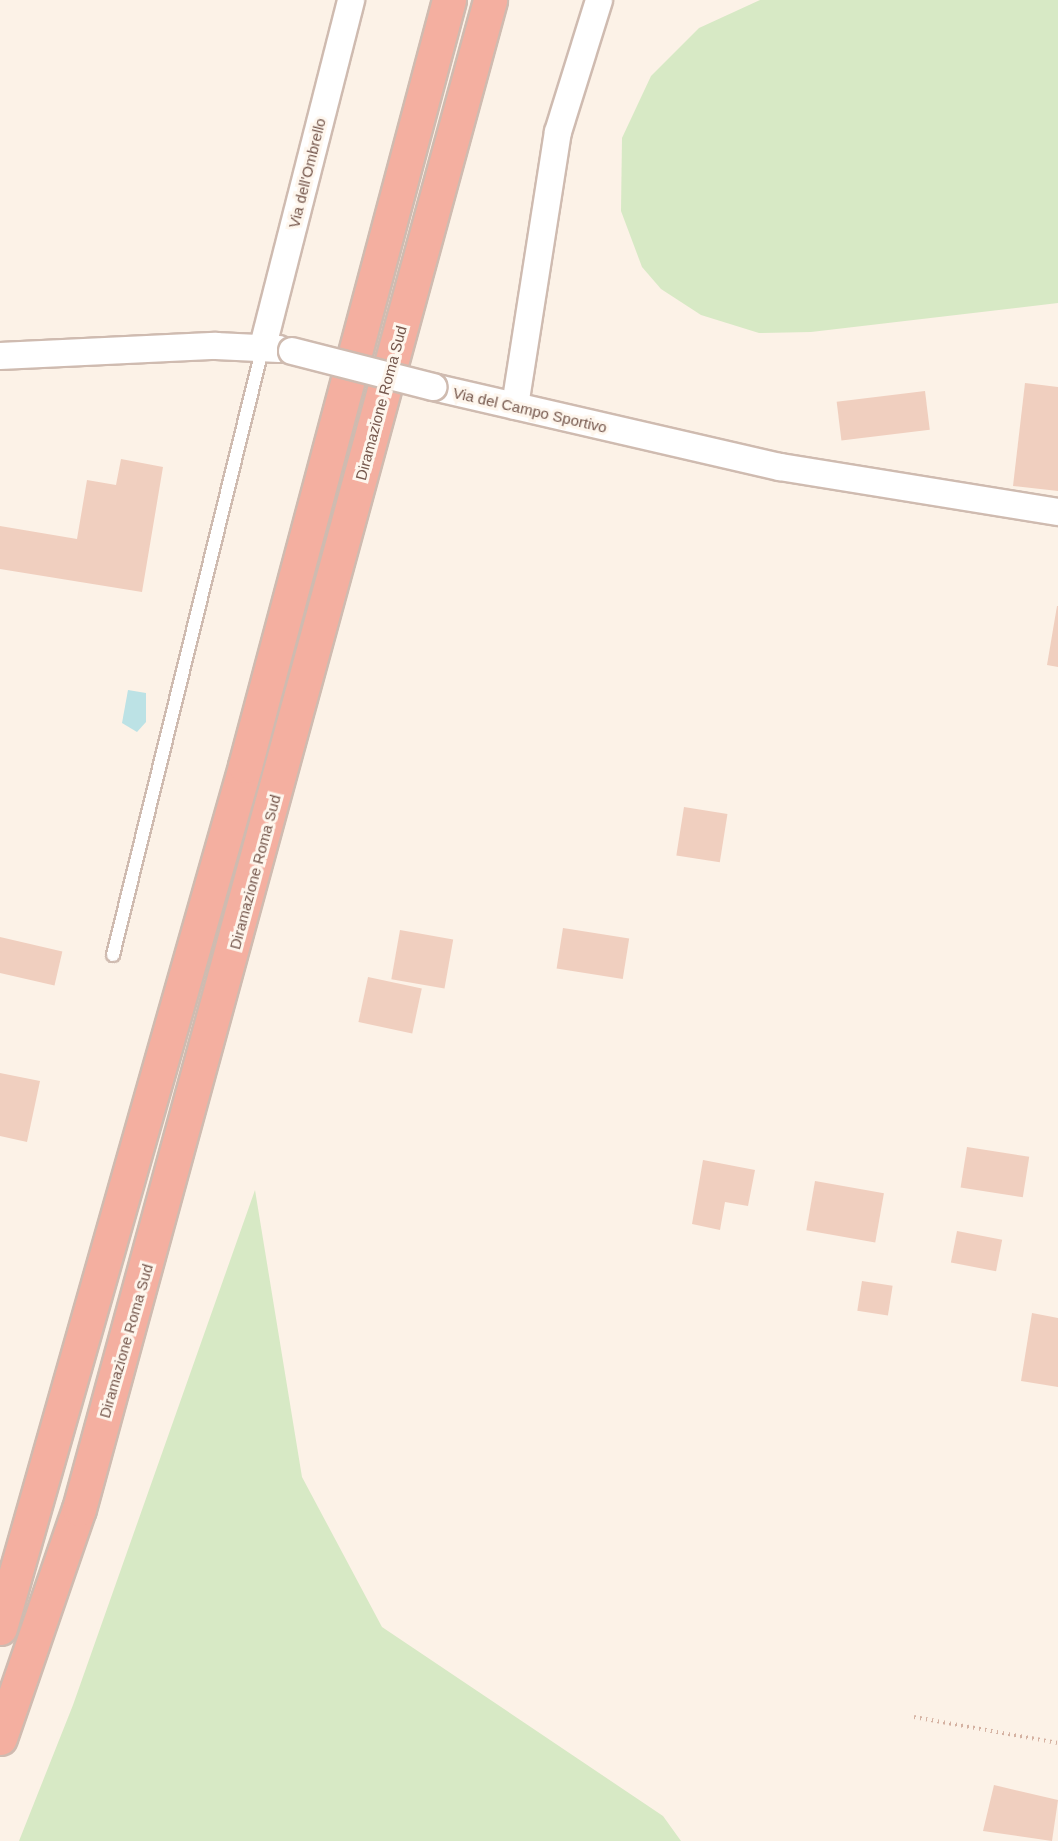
<!DOCTYPE html>
<style>
body{margin:0}
#map{position:relative;width:1058px;height:1841px;overflow:hidden;background:#fcf2e7;font-family:Helvetica,sans-serif}
div>[style]{position:absolute}
[style*='--x']{left:calc(var(--x)*1px);top:calc(var(--y)*1px);width:calc(var(--w)*1px);rotate:calc(var(--a)*1deg)}
.green>*{inset:0;background:#d7e9c5}
.water>*{inset:0;background:#bce2e5}
.building>*{inset:0;background:#f0cfbf;transform-origin:0 0}
.path>*{height:4px;margin-top:-2px;transform-origin:0;background:repeating-linear-gradient(90deg,#d5b2a2 0 1.5px,transparent 0 6px)}
.roads{filter:drop-shadow(2px 0 #cfbbb0) drop-shadow(-2px 0 #cfbbb0) drop-shadow(0 2px #cfbbb0) drop-shadow(0 -2px #cfbbb0)}
.lane>*{height:12px;margin:-6px;padding:0 6px;transform-origin:6px;border-radius:6px;background:#fff}
.street>*{height:26px;margin:-13px;padding:0 13px;transform-origin:13px;border-radius:13px;background:#fff}
.highway>*{height:33px;margin:-16.5px;padding:0 16.5px;transform-origin:16.5px;border-radius:16.5px;background:#f4afa0}
.bridges{filter:drop-shadow(2px 0 #cfbbb0) drop-shadow(-2px 0 #cfbbb0) drop-shadow(0 2px #cfbbb0) drop-shadow(0 -2px #cfbbb0)}
.street-bridge>*{height:26px;margin:-13px;padding:0 13px;transform-origin:13px;border-radius:13px;background:#fff}
span{translate:-50% -50%;white-space:nowrap;text-align:center;line-height:1.15;-webkit-text-stroke:6px #fef6ed;paint-order:stroke}
.street-label{font-size:15px;color:#75574c}
</style>
<div id="map">
<div class="green">
<div style="clip-path:polygon(1058px 0,1058px 303px,811px 332px,759px 333px,701px 315px,661px 289px,642px 267px,621px 211px,622px 138px,651px 76px,699px 28px,760px 0)"></div>
<div style="clip-path:polygon(255px 1190px,302px 1477px,382px 1627px,663px 1816px,681px 1841px,19px 1841px,73px 1705px)"></div>
</div>
<div class="water">
<div style="clip-path:polygon(128px 690px,146px 693px,146px 722px,137px 732px,122px 723px)"></div>
</div>
<div class="building">
<div style="clip-path:polygon(1025px 383px,1058px 387px,1058px 491px,1013px 486px)"></div>
<div style="left:925px;top:391px;width:39px;height:89px;rotate:83deg"></div>
<div style="clip-path:polygon(121px 459px,163px 467px,142px 592px,0 569px,0 526px,77px 539px,87px 480px,116px 485px)"></div>
<div style="clip-path:polygon(1057px 606px,1058px 606px,1058px 667px,1047px 665px)"></div>
<div style="left:684px;top:807px;width:44px;height:49px;rotate:9deg"></div>
<div style="left:563px;top:928px;width:67px;height:41px;rotate:9deg"></div>
<div style="left:400px;top:930px;width:54px;height:50px;rotate:10deg"></div>
<div style="left:0;top:937px;width:64px;height:35px;rotate:13deg"></div>
<div style="left:368px;top:977px;width:55px;height:46px;rotate:12deg"></div>
<div style="clip-path:polygon(0 1073px,40px 1081px,27px 1142px,0 1136px)"></div>
<div style="left:967px;top:1147px;width:63px;height:41px;rotate:9deg"></div>
<div style="clip-path:polygon(703px 1160px,755px 1170px,748px 1206px,725px 1202px,720px 1230px,692px 1224px)"></div>
<div style="left:815px;top:1181px;width:70px;height:50px;rotate:10deg"></div>
<div style="left:957px;top:1231px;width:46px;height:32px;rotate:11deg"></div>
<div style="left:862px;top:1281px;width:31px;height:30px;rotate:9deg"></div>
<div style="clip-path:polygon(1032px 1313px,1058px 1318px,1058px 1387px,1021px 1381px)"></div>
<div style="clip-path:polygon(994px 1785px,1058px 1800px,1052px 1841px,983px 1831px)"></div>
</div>
<div class="path">
<div style="--x:914;--y:1717;--w:146;--a:10.2"></div>
</div>
<div class="roads">
<div class="lane">
<div style="--x:113;--y:955;--w:627;--a:-76.16"></div>
</div>
<div class="street">
<div style="--x:263;--y:346;--w:357;--a:-75.7"></div>
<div style="--x:0;--y:356;--w:216;--a:-2.7"></div>
<div style="--x:216;--y:346;--w:63;--a:2.7"></div>
<div style="--x:433;--y:387;--w:356;--a:13"></div>
<div style="--x:780;--y:467;--w:282;--a:9.2"></div>
<div style="--x:515;--y:406;--w:277;--a:-81.1"></div>
<div style="--x:558;--y:132;--w:138;--a:-72.7"></div>
</div>
<div class="highway">
<div style="--x:0;--y:1628;--w:896;--a:-74.13"></div>
<div style="--x:245;--y:766;--w:793;--a:-75.09"></div>
<div style="--x:0;--y:1738;--w:242;--a:-71"></div>
<div style="--x:79;--y:1509;--w:1564;--a:-74.76"></div>
</div>
</div>
<div class="bridges">
<div class="street-bridge">
<div style="--x:292;--y:351;--w:146;--a:14.3"></div>
</div>
</div>
<div class="street-label">
<span style="left:307px;top:173px;rotate:-76deg">Via dell'Ombrello</span>
<span style="left:381px;top:403px;rotate:-75deg">Diramazione Roma Sud</span>
<span style="left:530px;top:410px;rotate:13deg">Via del Campo Sportivo</span>
<span style="left:255px;top:872px;rotate:-75deg">Diramazione Roma Sud</span>
<span style="left:126px;top:1341px;rotate:-74deg">Diramazione Roma Sud</span>
</div>
</div>
